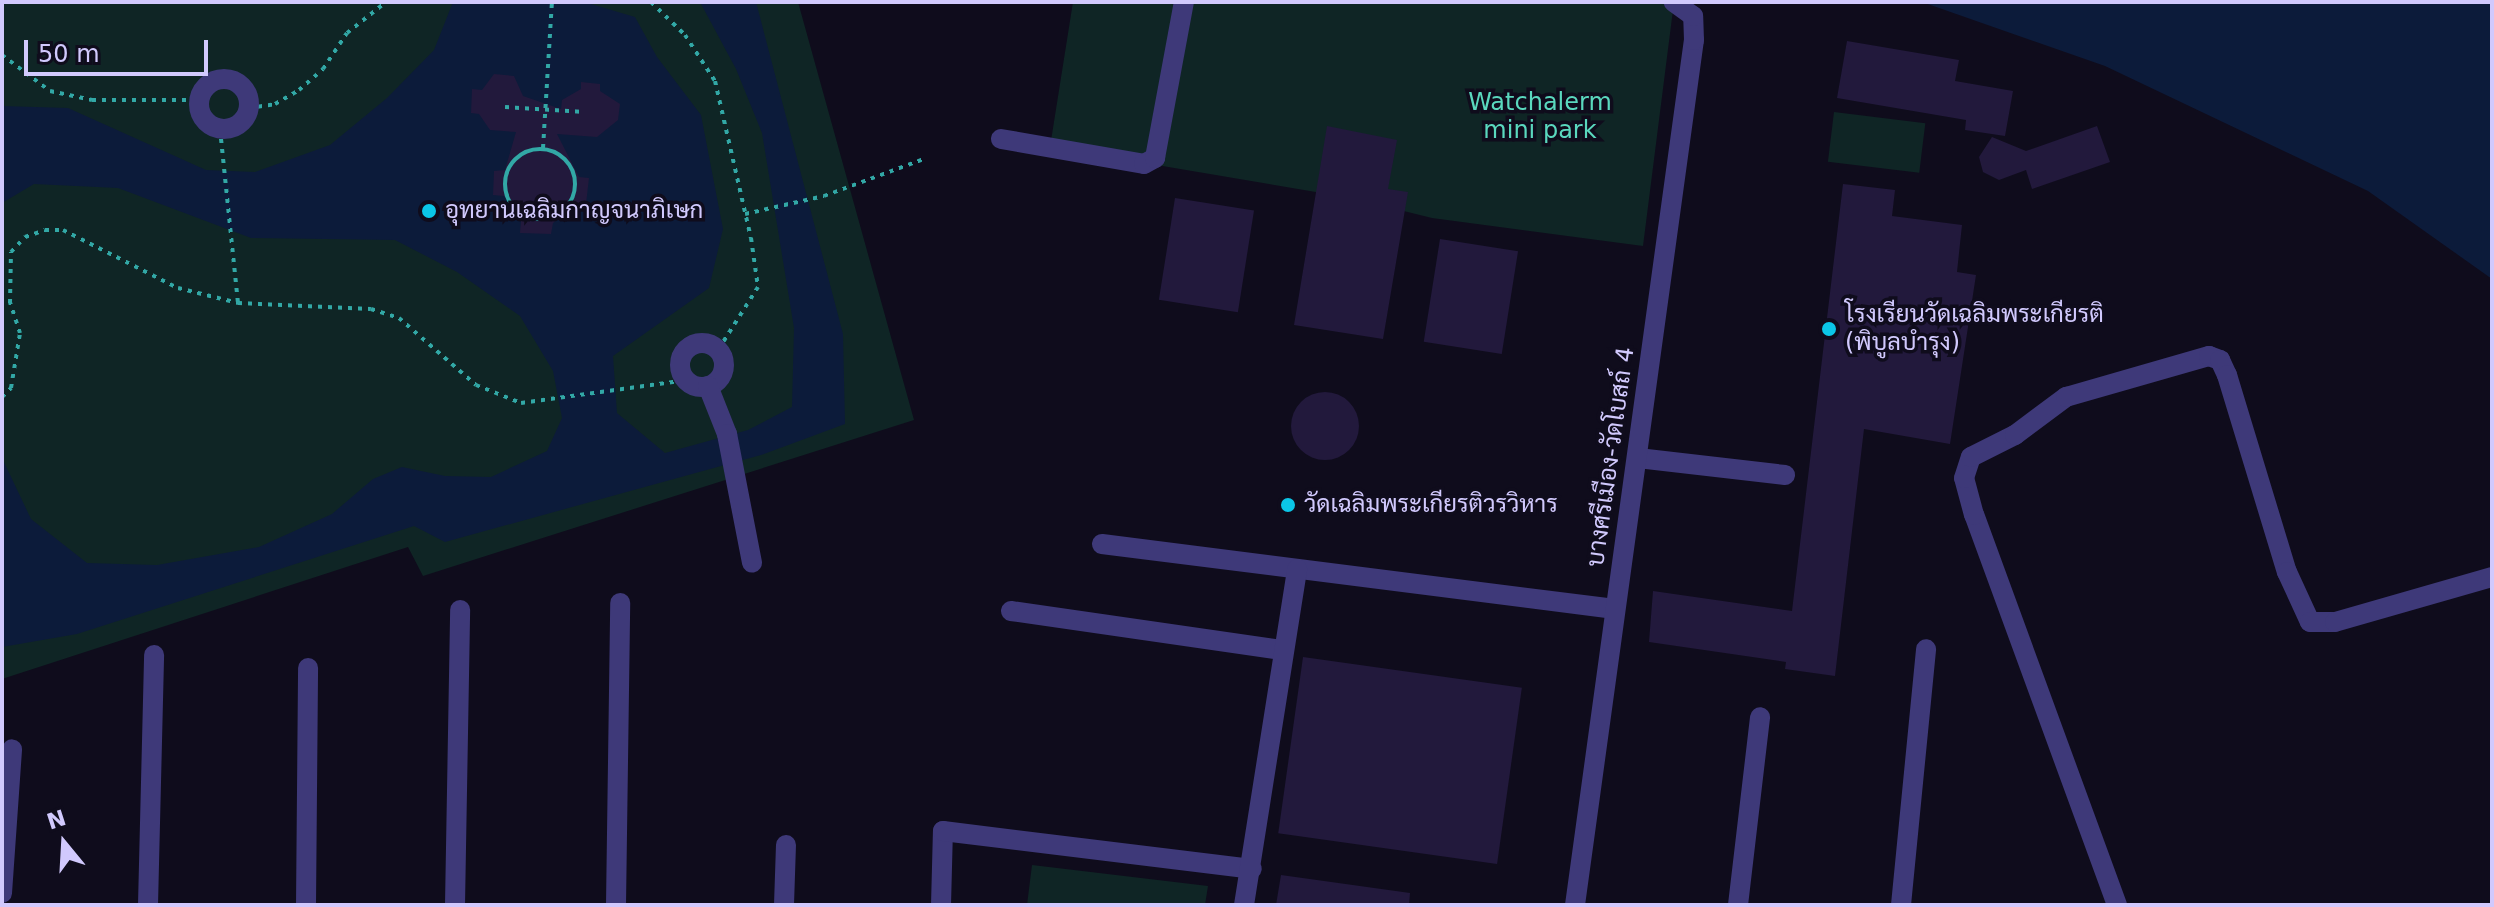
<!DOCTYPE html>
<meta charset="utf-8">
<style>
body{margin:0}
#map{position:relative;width:2494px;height:907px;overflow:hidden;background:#0f0c1c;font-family:"DejaVu Sans",Sarabun,sans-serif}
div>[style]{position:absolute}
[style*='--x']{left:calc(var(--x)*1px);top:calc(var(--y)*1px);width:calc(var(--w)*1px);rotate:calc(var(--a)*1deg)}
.green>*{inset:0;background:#0f2525;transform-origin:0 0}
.water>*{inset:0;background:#0c1b3a}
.building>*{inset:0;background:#22193c;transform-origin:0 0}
.round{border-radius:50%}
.path>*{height:4px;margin-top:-2px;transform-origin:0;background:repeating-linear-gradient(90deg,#32a8a6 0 4px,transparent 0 10px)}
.path>.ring{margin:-2px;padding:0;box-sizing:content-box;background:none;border:4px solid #32a8a6;border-radius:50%}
.minor>*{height:20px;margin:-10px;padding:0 10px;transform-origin:10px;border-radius:10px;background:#3e3979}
.minor>.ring{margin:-10px;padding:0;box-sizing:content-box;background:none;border:20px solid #3e3979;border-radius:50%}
.dots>*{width:22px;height:22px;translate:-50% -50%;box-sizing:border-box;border:4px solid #0f0c1c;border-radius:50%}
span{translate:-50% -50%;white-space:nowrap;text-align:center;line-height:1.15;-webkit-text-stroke:7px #0f0c1c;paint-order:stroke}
.park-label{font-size:24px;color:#5ad8be}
.poi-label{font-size:24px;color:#d1c9fd}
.left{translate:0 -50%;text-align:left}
.street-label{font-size:24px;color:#d1c9fd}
.frame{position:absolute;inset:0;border:4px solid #d1c9fd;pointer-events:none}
.north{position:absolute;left:24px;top:803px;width:80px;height:80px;-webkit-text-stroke:6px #0f0c1c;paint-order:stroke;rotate:342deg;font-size:22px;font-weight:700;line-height:32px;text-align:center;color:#d1c9fd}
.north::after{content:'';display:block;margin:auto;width:28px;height:36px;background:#d1c9fd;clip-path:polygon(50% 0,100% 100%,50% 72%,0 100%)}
.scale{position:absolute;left:24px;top:40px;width:184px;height:36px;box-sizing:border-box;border:4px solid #d1c9fd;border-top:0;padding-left:10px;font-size:24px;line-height:28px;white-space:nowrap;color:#d1c9fd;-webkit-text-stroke:6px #0f0c1c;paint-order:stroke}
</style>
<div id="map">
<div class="green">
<div style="clip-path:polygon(2px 2px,798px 2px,914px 420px,423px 576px,408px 547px,2px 679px)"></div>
<div style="clip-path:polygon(1073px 2px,1674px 2px,1643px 246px,1432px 218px,1351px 198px,1050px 147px)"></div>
<div style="left:1834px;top:112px;width:92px;height:50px;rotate:7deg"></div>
<div style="clip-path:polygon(1032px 865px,1208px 886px,1205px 905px,1027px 905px)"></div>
</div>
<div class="water">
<div style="clip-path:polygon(453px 2px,584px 2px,635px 17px,657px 57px,701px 115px,723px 229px,709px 288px,613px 356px,617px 413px,665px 453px,748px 430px,792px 407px,794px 328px,762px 133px,736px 69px,700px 2px,756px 2px,843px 334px,845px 424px,761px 455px,445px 542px,414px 526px,77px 634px,2px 647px,2px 458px,31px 519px,87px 563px,157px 565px,259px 547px,332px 514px,373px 479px,402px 467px,445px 476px,491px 477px,547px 451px,562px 418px,553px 371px,520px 316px,457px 272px,395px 240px,251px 238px,118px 188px,34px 184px,2px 203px,2px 106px,68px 108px,206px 170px,255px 172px,330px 145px,387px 98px,434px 50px)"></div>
<div style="clip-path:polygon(1922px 2px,2492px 2px,2492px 279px,2368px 191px,2105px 66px)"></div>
</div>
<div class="building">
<div style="clip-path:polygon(1847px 41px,1959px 60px,1955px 81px,2013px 91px,2005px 136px,1965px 130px,1966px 120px,1837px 98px)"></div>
<div style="clip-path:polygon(494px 74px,514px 76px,523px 96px,561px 109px,562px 100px,581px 89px,581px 82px,600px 84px,600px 91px,620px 104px,618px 120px,597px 137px,557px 134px,579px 177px,589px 178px,586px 204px,579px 203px,553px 223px,551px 234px,520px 233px,521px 220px,504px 196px,493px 195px,494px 171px,505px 170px,516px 132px,490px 130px,479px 114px,471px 113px,472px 89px,482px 90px)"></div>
<div style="clip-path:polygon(1327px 126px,1397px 140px,1388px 189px,1408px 192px,1383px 339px,1294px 325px)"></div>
<div style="clip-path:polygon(2097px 126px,2110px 162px,2032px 189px,2026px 170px,1999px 180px,1983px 172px,1979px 157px,1992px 137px,2026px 151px)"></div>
<div style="clip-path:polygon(1843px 184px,1895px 190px,1892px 216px,1962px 225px,1957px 272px,1976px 275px,1950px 444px,1864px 429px,1835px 676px,1785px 669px,1786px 662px,1649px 642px,1653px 591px,1792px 611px)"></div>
<div style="left:1175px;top:198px;width:80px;height:103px;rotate:9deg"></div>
<div style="left:1440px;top:239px;width:79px;height:104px;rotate:9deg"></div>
<div class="round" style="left:1291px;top:392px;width:68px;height:68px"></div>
<div style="left:1303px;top:657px;width:221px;height:178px;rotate:8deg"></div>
<div style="clip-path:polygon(1281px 875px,1410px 893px,1409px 905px,1276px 905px)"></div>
</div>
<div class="path">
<div style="--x:651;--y:2;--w:47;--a:44.1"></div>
<div style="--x:685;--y:35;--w:55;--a:56.9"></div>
<div style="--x:715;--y:81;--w:161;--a:77.1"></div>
<div style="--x:751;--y:238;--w:49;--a:81.9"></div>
<div style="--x:758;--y:287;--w:75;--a:122.4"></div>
<div style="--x:2;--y:55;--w:60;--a:36.9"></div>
<div style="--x:50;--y:91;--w:43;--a:12.1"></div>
<div style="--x:92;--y:100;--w:107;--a:0"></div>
<div style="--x:505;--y:107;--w:80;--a:3.6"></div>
<div style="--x:248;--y:108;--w:27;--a:-8"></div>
<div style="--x:275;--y:104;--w:28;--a:-30"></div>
<div style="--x:299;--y:90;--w:32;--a:-41"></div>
<div style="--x:323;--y:69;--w:43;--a:-56.3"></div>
<div style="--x:347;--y:33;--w:50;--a:-38.5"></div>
<div style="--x:220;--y:129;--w:175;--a:84.1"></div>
<div style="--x:543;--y:148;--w:146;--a:-86.5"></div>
<div class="ring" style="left:505px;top:149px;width:66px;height:66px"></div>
<div style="--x:745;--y:214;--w:81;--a:-12.8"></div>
<div style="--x:824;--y:196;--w:109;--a:-20.4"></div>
<div style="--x:2;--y:397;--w:13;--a:-45"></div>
<div style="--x:11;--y:388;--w:56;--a:-80.7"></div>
<div style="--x:20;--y:333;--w:32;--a:-108"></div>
<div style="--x:10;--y:303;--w:51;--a:-88.9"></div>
<div style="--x:11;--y:252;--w:21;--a:-47"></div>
<div style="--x:25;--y:237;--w:21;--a:-19"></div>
<div style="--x:45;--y:230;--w:18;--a:0"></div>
<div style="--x:63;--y:230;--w:129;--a:26.8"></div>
<div style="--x:178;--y:288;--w:62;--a:14"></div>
<div style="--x:238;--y:303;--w:133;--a:2.6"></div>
<div style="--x:371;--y:309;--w:29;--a:18"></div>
<div style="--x:399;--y:318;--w:102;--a:41"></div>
<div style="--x:476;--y:385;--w:48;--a:21.8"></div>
<div style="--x:521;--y:403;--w:168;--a:-7.9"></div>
</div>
<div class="minor">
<div class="ring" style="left:199px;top:79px;width:30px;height:30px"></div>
<div style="--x:1001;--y:139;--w:145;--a:9.9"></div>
<div style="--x:1144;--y:164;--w:13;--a:-29"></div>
<div style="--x:1155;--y:158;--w:159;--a:-79.5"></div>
<div class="ring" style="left:680px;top:343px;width:24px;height:24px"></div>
<div style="--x:708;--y:386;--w:52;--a:68.4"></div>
<div style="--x:727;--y:434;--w:131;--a:79"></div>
<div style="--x:1638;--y:458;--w:148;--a:6.6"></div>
<div style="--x:1102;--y:544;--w:517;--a:7.22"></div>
<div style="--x:1011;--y:611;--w:275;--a:8.2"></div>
<div style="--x:2;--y:893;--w:144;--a:-86"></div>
<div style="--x:148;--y:905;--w:250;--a:-88.6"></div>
<div style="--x:306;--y:905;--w:237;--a:-89.5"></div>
<div style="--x:455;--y:905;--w:295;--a:-89"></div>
<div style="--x:616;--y:905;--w:302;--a:-89.2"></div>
<div style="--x:784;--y:905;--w:60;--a:-88.1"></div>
<div style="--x:941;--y:905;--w:74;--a:-88.5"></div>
<div style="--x:943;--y:831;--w:311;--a:7"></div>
<div style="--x:1244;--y:905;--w:340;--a:-81"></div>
<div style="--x:1575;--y:905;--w:873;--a:-82.17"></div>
<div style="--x:1694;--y:40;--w:24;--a:-92"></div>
<div style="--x:1693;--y:16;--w:24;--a:-144"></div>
<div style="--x:1738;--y:905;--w:189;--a:-83.3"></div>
<div style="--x:1901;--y:905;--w:257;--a:-84.4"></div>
<div style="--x:2117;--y:905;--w:415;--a:-110.1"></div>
<div style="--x:1974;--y:515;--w:38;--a:-105"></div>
<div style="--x:1964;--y:478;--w:22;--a:-72"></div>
<div style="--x:1971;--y:457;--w:49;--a:-26.6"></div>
<div style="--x:2015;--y:435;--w:64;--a:-36.7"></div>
<div style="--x:2066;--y:397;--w:149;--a:-16"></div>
<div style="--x:2209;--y:356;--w:12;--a:20"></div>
<div style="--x:2220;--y:360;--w:17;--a:65"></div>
<div style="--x:2227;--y:375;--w:206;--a:73.1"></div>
<div style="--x:2287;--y:572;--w:55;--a:65.3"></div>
<div style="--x:2310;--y:622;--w:25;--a:0"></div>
<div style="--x:2335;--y:622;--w:163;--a:-16"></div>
</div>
<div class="dots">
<div style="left:429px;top:211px;background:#0bc6e7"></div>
<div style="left:1829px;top:329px;background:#0bc6e7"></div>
<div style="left:1288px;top:505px;background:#0bc6e7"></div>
</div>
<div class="park-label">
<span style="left:1540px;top:117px">Watchalerm<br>mini park</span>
</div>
<div class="poi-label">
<span class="left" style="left:445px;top:211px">อุทยานเฉลิมกาญจนาภิเษก</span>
<span class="left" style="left:1845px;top:329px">โรงเรียนวัดเฉลิมพระเกียรติ<br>(พิบูลบำรุง)</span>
<span class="left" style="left:1304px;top:505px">วัดเฉลิมพระเกียรติวรวิหาร</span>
</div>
<div class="street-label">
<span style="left:1611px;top:457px;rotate:-82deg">บางศรีเมือง-วัดโบสถ์ 4</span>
</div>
<div class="frame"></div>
<div class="north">N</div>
<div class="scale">50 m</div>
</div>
